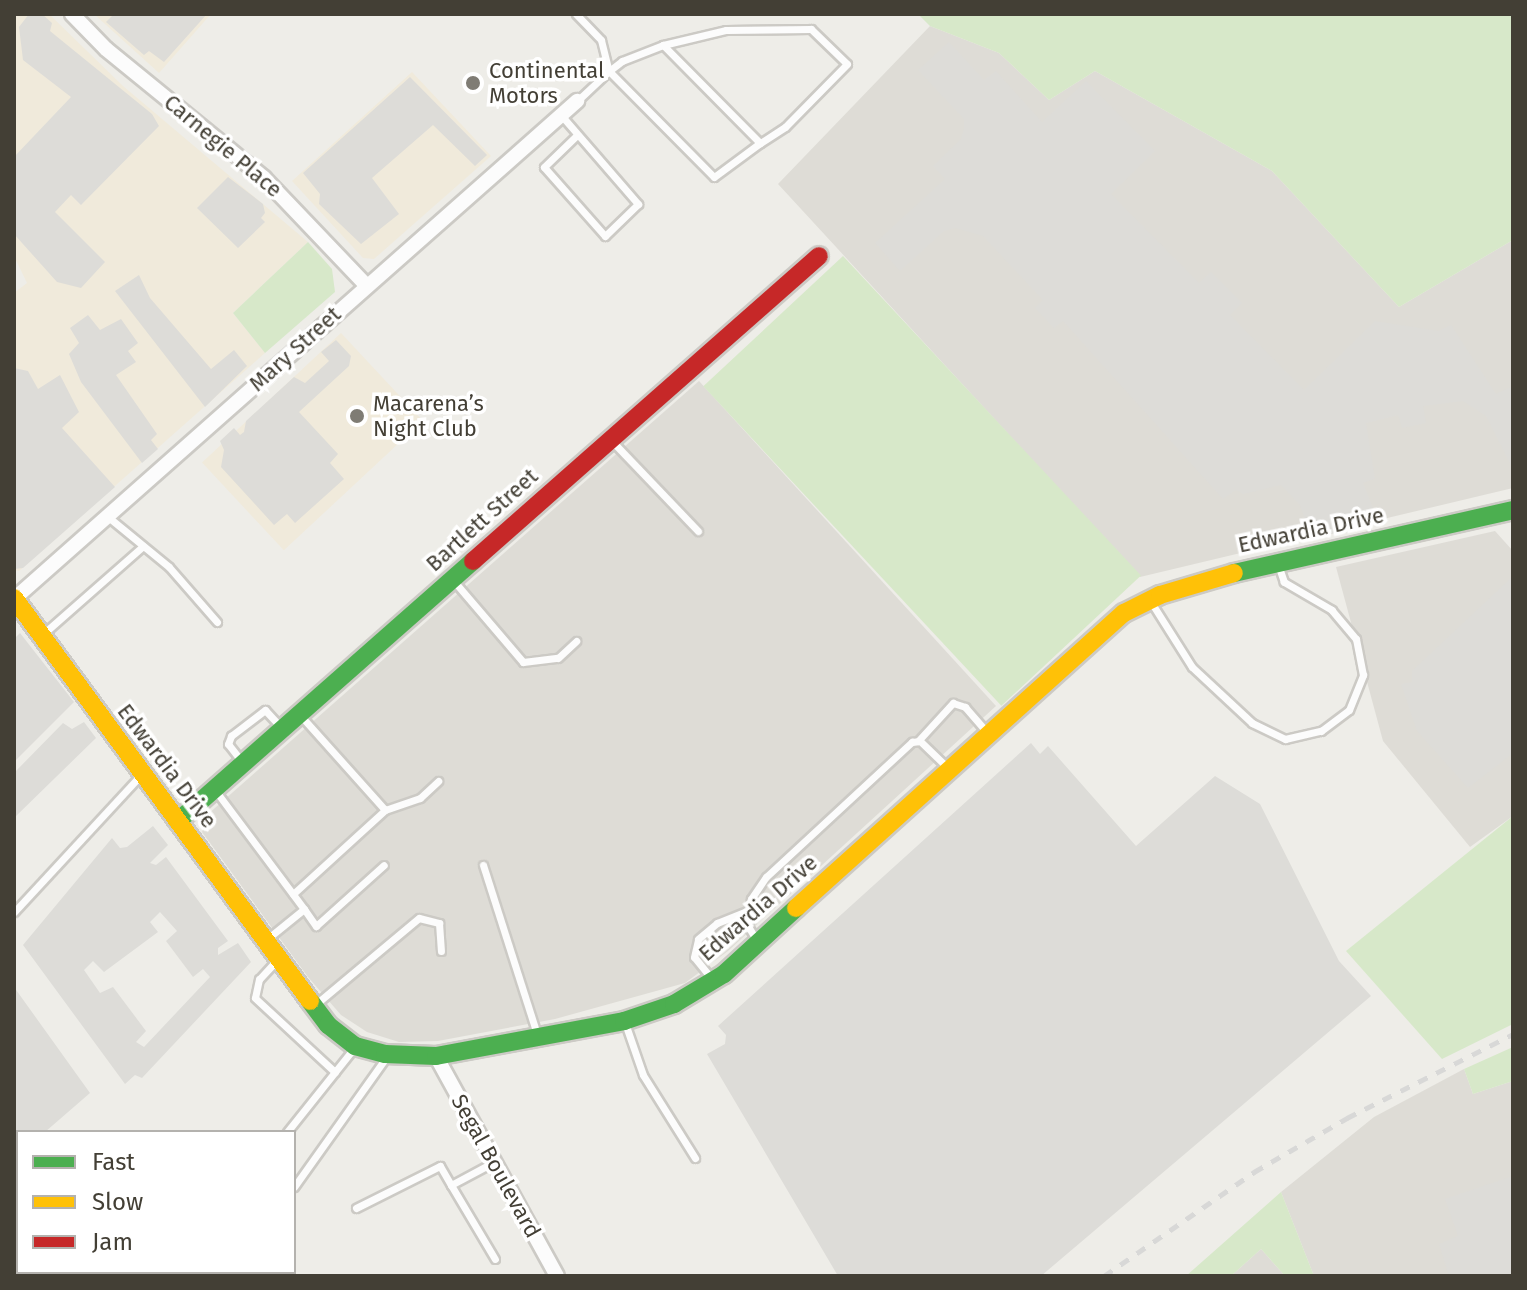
<!DOCTYPE html>
<meta charset="utf-8">
<style>
body{margin:0}
#map{position:relative;width:1527px;height:1290px;overflow:hidden;background:#eeede8;font-family:"Fira Sans",sans-serif}
div>[style]{position:absolute}
[style*='--x']{left:calc(var(--x)*1px);top:calc(var(--y)*1px);width:calc(var(--w)*1px);rotate:calc(var(--a)*1deg)}
.commercial>*{inset:0;background:#f0eadb;transform-origin:0 0}
.industrial>*{inset:0;background:#dedcd6}
.green>*{inset:0;background:#d7e8c9;transform-origin:0 0}
.parking>*{inset:0;background:#dddcd8}
.roads{filter:drop-shadow(2px 0 #cccac5) drop-shadow(-2px 0 #cccac5) drop-shadow(0 2px #cccac5) drop-shadow(0 -2px #cccac5)}
.lane>*{height:7px;margin:-3.5px;padding:0 3.5px;transform-origin:3.5px;border-radius:3.5px;background:#fcfcfc}
.street>*{height:14px;margin:-7px;padding:0 7px;transform-origin:7px;border-radius:7px;background:#fcfcfc}
.fast>*{height:18px;margin:-9px;padding:0 9px;transform-origin:9px;border-radius:9px;background:#4caf50}
.slow>*{height:18px;margin:-9px;padding:0 9px;transform-origin:9px;border-radius:9px;background:#ffc107}
.jam>*{height:18px;margin:-9px;padding:0 9px;transform-origin:9px;border-radius:9px;background:#c62828}
.rail>*{height:5px;margin-top:-2.5px;transform-origin:0;background:repeating-linear-gradient(90deg,#d8d8d7 0 10px,transparent 0 20px)}
.dots>*{width:22px;height:22px;translate:-50% -50%;box-sizing:border-box;border:4px solid #fff;border-radius:50%}
span{translate:-50% -50%;white-space:nowrap;text-align:center;line-height:1.15;-webkit-text-stroke:7px #fff;paint-order:stroke}
.poi-label{font-size:22px;color:#433f35}
.left{translate:0 -50%;text-align:left}
.street-label{font-size:22px;color:#433f35}
.frame{position:absolute;inset:0;border:16px solid #433f35;pointer-events:none}
.legend{position:absolute;left:16px;top:1130px;width:280px;height:144px;box-sizing:border-box;background:#fff;border:2px solid #b4b2ae;margin:0;padding:10px 14px;list-style:none;font-size:24px;color:#433f35}
.legend li{display:flex;align-items:center;gap:16px;height:40px}
.legend b{width:40px;border:2px solid #b4b2ae}
</style>
<div id="map">
<div class="commercial">
<div style="clip-path:polygon(14px 14px,49px 14px,123px 86px,308px 242px,233px 313px,265px 353px,19px 571px,14px 570px,14px 293px,27px 283px,14px 256px)"></div>
<div style="clip-path:polygon(94px 14px,211px 14px,159px 73px)"></div>
<div style="clip-path:polygon(412px 72px,491px 156px,374px 259px,363px 258px,292px 181px)"></div>
<div style="left:341px;top:333px;width:120px;height:190px;rotate:47deg"></div>
</div>
<div class="industrial">
<div style="clip-path:polygon(930px 26px,999px 53px,1049px 100px,1095px 71px,1272px 171px,1399px 307px,1513px 240px,1513px 488px,1140px 577px,778px 184px)"></div>
<div style="clip-path:polygon(699px 381px,996px 706px,728px 951px,685px 983px,555px 1019px,438px 1041px,399px 1042px,367px 1032px,341px 1015px,308px 977px,202px 832px,207px 815px)"></div>
<div style="clip-path:polygon(1495px 531px,1513px 551px,1513px 816px,1470px 847px,1383px 741px,1336px 567px)"></div>
<div style="clip-path:polygon(1464px 1069px,1473px 1094px,1513px 1081px,1513px 1276px,1314px 1276px,1281px 1192px,1374px 1117px)"></div>
<div style="clip-path:polygon(1261px 1249px,1285px 1276px,1231px 1276px)"></div>
</div>
<div class="green">
<div style="clip-path:polygon(918px 14px,1513px 14px,1513px 240px,1399px 307px,1272px 171px,1095px 71px,1049px 100px,999px 53px,930px 26px)"></div>
<div style="clip-path:polygon(308px 242px,332px 269px,335px 292px,265px 353px,233px 313px)"></div>
<div style="left:843px;top:256px;width:437px;height:191px;rotate:47deg"></div>
<div style="clip-path:polygon(1513px 816px,1513px 1024px,1442px 1059px,1346px 951px)"></div>
<div style="clip-path:polygon(1513px 1047px,1513px 1081px,1473px 1094px,1464px 1069px)"></div>
<div style="clip-path:polygon(1281px 1192px,1314px 1276px,1285px 1276px,1261px 1249px,1231px 1276px,1186px 1276px)"></div>
</div>
<div class="parking">
<div style="clip-path:polygon(29px 14px,42px 14px,52px 23px,50px 31px,152px 114px,159px 126px,81px 205px,71px 195px,55px 212px,105px 262px,81px 288px,57px 282px,14px 234px,14px 157px,71px 97px,23px 60px,19px 27px)"></div>
<div style="clip-path:polygon(114px 14px,207px 14px,164px 62px,149px 51px,144px 55px,106px 22px)"></div>
<div style="clip-path:polygon(949px 42px,984px 80px,996px 71px,1042px 122px,1086px 81px,1155px 151px,1111px 194px,1199px 283px,1211px 272px,1242px 303px,1230px 315px,1304px 390px,1375px 321px,1439px 331px,1451px 325px,1496px 394px,1513px 386px,1513px 469px,1486px 416px,1463px 401px,1423px 406px,1426px 423px,1402px 428px,1398px 415px,1366px 423px,1375px 479px,1363px 483px,1379px 523px,1327px 535px,1325px 522px,1307px 525px,1300px 505px,1281px 485px,1243px 494px,1236px 490px,1223px 499px,1063px 321px,1054px 328px,1035px 308px,1043px 300px,983px 236px,955px 228px,944px 231px,900px 271px,875px 243px,945px 179px,933px 166px,961px 139px,964px 128px,964px 119px,918px 70px)"></div>
<div style="clip-path:polygon(410px 77px,487px 155px,475px 166px,433px 125px,372px 178px,399px 214px,361px 244px,319px 204px,320px 194px,303px 173px)"></div>
<div style="clip-path:polygon(228px 177px,263px 204px,265px 213px,261px 218px,265px 222px,238px 248px,197px 208px)"></div>
<div style="clip-path:polygon(139px 275px,150px 298px,211px 369px,234px 350px,247px 366px,205px 407px,115px 291px)"></div>
<div style="clip-path:polygon(88px 315px,100px 330px,121px 319px,138px 343px,128px 351px,136px 362px,116px 375px,157px 434px,151px 440px,158px 449px,142px 463px,81px 382px,69px 354px,79px 343px,70px 328px)"></div>
<div style="clip-path:polygon(336px 340px,351px 356px,349px 366px,299px 412px,338px 454px,330px 463px,344px 479px,295px 523px,287px 514px,274px 525px,221px 467px,224px 450px,220px 441px,234px 428px,240px 435px,244px 432px,246px 421px,294px 377px,305px 383px,329px 361px,321px 352px)"></div>
<div style="clip-path:polygon(14px 368px,28px 371px,38px 389px,60px 375px,79px 412px,62px 428px,115px 487px,23px 568px,14px 569px)"></div>
<div style="clip-path:polygon(1511px 578px,1513px 753px,1468px 788px,1417px 731px,1401px 684px,1412px 682px,1412px 671px)"></div>
<div style="clip-path:polygon(20px 633px,74px 702px,14px 762px,14px 639px)"></div>
<div style="clip-path:polygon(84px 722px,96px 738px,14px 818px,14px 773px,63px 723px,72px 729px)"></div>
<div style="clip-path:polygon(1031px 743px,1040px 754px,1048px 746px,1136px 846px,1215px 776px,1260px 804px,1339px 961px,1371px 996px,1041px 1276px,838px 1276px,707px 1054px,725px 1044px,726px 1035px,718px 1026px)"></div>
<div style="clip-path:polygon(evenodd,153px 826px,168px 845px,150px 863px,156px 865px,166px 857px,228px 941px,218px 948px,218px 955px,238px 943px,251px 962px,142px 1078px,135px 1075px,125px 1084px,23px 945px,112px 838px,120px 848px,127px 847px,153px 826px,160px 912px,177px 931px,166px 941px,193px 977px,203px 969px,210px 977px,144px 1047px,136px 1042px,146px 1031px,113px 987px,100px 993px,84px 970px,93px 961px,104px 972px,158px 932px,150px 922px,160px 912px)"></div>
<div style="clip-path:polygon(14px 987px,90px 1093px,45px 1132px,18px 1132px,14px 1159px)"></div>
<div style="clip-path:polygon(1513px 1176px,1513px 1276px,1449px 1276px,1439px 1244px,1458px 1236px,1445px 1199px)"></div>
</div>
<div class="roads">
<div class="lane">
<div style="--x:576;--y:14;--w:36;--a:46"></div>
<div style="--x:601;--y:40;--w:32;--a:76"></div>
<div style="--x:609;--y:71;--w:149;--a:45.3"></div>
<div style="--x:714;--y:177;--w:57;--a:-36.5"></div>
<div style="--x:760;--y:143;--w:138;--a:-134.7"></div>
<div style="--x:663;--y:45;--w:44;--a:158.7"></div>
<div style="--x:622;--y:61;--w:16;--a:142"></div>
<div style="--x:609;--y:71;--w:44;--a:136.8"></div>
<div style="--x:663;--y:45;--w:65;--a:-13.4"></div>
<div style="--x:726;--y:30;--w:85;--a:-0.7"></div>
<div style="--x:811;--y:29;--w:50;--a:44.2"></div>
<div style="--x:847;--y:64;--w:88;--a:134.5"></div>
<div style="--x:785;--y:127;--w:30;--a:147"></div>
<div style="--x:561;--y:115;--w:118;--a:49.1"></div>
<div style="--x:638;--y:204;--w:46;--a:135.9"></div>
<div style="--x:605;--y:236;--w:92;--a:-131.5"></div>
<div style="--x:544;--y:167;--w:46;--a:-44.1"></div>
<div style="--x:611;--y:440;--w:126;--a:46.3"></div>
<div style="--x:107;--y:516;--w:80;--a:39.4"></div>
<div style="--x:169;--y:567;--w:73;--a:48.9"></div>
<div style="--x:453;--y:580;--w:108;--a:49.5"></div>
<div style="--x:523;--y:662;--w:35;--a:-7"></div>
<div style="--x:558;--y:658;--w:25;--a:-43"></div>
<div style="--x:1151;--y:602;--w:77;--a:57.8"></div>
<div style="--x:1192;--y:667;--w:82;--a:43"></div>
<div style="--x:1252;--y:723;--w:37;--a:26"></div>
<div style="--x:1285;--y:739;--w:37;--a:-13"></div>
<div style="--x:1321;--y:731;--w:35;--a:-37"></div>
<div style="--x:1349;--y:710;--w:38;--a:-68"></div>
<div style="--x:1363;--y:675;--w:37;--a:-101"></div>
<div style="--x:1356;--y:639;--w:38;--a:-130"></div>
<div style="--x:1332;--y:610;--w:56;--a:-149.7"></div>
<div style="--x:1284;--y:582;--w:21;--a:-109"></div>
<div style="--x:43;--y:634;--w:133;--a:-41.3"></div>
<div style="--x:301;--y:716;--w:126;--a:48.2"></div>
<div style="--x:918;--y:741;--w:52;--a:-47.4"></div>
<div style="--x:953;--y:703;--w:13;--a:18"></div>
<div style="--x:965;--y:707;--w:33;--a:49"></div>
<div style="--x:243;--y:763;--w:24;--a:-128"></div>
<div style="--x:228;--y:744;--w:9;--a:-69"></div>
<div style="--x:231;--y:736;--w:43;--a:-37.4"></div>
<div style="--x:265;--y:710;--w:23;--a:47"></div>
<div style="--x:215;--y:790;--w:149;--a:53.2"></div>
<div style="--x:304;--y:909;--w:48;--a:141"></div>
<div style="--x:483;--y:865;--w:177;--a:72.3"></div>
<div style="--x:293;--y:894;--w:125;--a:-42.4"></div>
<div style="--x:385;--y:810;--w:37;--a:-19"></div>
<div style="--x:420;--y:798;--w:25;--a:-43"></div>
<div style="--x:304;--y:909;--w:21;--a:55"></div>
<div style="--x:316;--y:926;--w:91;--a:-41.9"></div>
<div style="--x:14;--y:912;--w:187;--a:-47.2"></div>
<div style="--x:757;--y:941;--w:17;--a:-121"></div>
<div style="--x:748;--y:926;--w:27;--a:-84"></div>
<div style="--x:751;--y:899;--w:27;--a:-56"></div>
<div style="--x:766;--y:877;--w:199;--a:-42.8"></div>
<div style="--x:912;--y:742;--w:8;--a:-7"></div>
<div style="--x:920;--y:741;--w:40;--a:44"></div>
<div style="--x:277;--y:960;--w:26;--a:133"></div>
<div style="--x:259;--y:979;--w:19;--a:102"></div>
<div style="--x:255;--y:998;--w:109;--a:42.8"></div>
<div style="--x:712;--y:979;--w:28;--a:-129"></div>
<div style="--x:694;--y:957;--w:18;--a:-77"></div>
<div style="--x:698;--y:939;--w:25;--a:-40"></div>
<div style="--x:717;--y:923;--w:35;--a:-22"></div>
<div style="--x:316;--y:1004;--w:134;--a:-39.9"></div>
<div style="--x:419;--y:918;--w:21;--a:14"></div>
<div style="--x:439;--y:923;--w:28;--a:86"></div>
<div style="--x:625;--y:1023;--w:55;--a:70.9"></div>
<div style="--x:643;--y:1075;--w:98;--a:57.9"></div>
<div style="--x:287;--y:1132;--w:107;--a:-51.4"></div>
<div style="--x:451;--y:1185;--w:86;--a:59.3"></div>
<div style="--x:294;--y:1187;--w:161;--a:-54.6"></div>
<div style="--x:356;--y:1208;--w:94;--a:-26.6"></div>
<div style="--x:440;--y:1166;--w:22;--a:60"></div>
<div style="--x:451;--y:1185;--w:49;--a:-28.1"></div>
<div style="--x:233;--y:1276;--w:5;--a:-53"></div>
</div>
<div class="street">
<div style="--x:72;--y:14;--w:49;--a:45.8"></div>
<div style="--x:106;--y:49;--w:204;--a:39.2"></div>
<div style="--x:264;--y:178;--w:148;--a:46.4"></div>
<div style="--x:14;--y:599;--w:752;--a:-41.49"></div>
<div style="--x:436;--y:1056;--w:251;--a:61.2"></div>
</div>
<div class="fast">
<div style="--x:1234;--y:573;--w:286;--a:-12.7"></div>
<div style="--x:178;--y:821;--w:393;--a:-41.4"></div>
<div style="--x:310;--y:1001;--w:30;--a:53"></div>
<div style="--x:328;--y:1025;--w:34;--a:38"></div>
<div style="--x:355;--y:1046;--w:31;--a:15"></div>
<div style="--x:385;--y:1054;--w:51;--a:2.2"></div>
<div style="--x:436;--y:1056;--w:191;--a:-10.5"></div>
<div style="--x:624;--y:1021;--w:53;--a:-18.8"></div>
<div style="--x:674;--y:1004;--w:58;--a:-31"></div>
<div style="--x:724;--y:974;--w:98;--a:-42.5"></div>
</div>
<div class="slow">
<div style="--x:14;--y:598;--w:500;--a:53.7"></div>
<div style="--x:796;--y:908;--w:441;--a:-42"></div>
<div style="--x:1124;--y:613;--w:40;--a:-26.6"></div>
<div style="--x:1160;--y:595;--w:77;--a:-16.6"></div>
</div>
<div class="jam">
<div style="--x:473;--y:561;--w:461;--a:-41.4"></div>
</div>
</div>
<div class="rail">
<div style="--x:1104;--y:1276;--w:183;--a:-34.7"></div>
<div style="--x:1254;--y:1172;--w:108;--a:-30.1"></div>
<div style="--x:1347;--y:1118;--w:186;--a:-26.8"></div>
</div>
<div class="dots">
<div style="left:473px;top:83px;background:#7f7c74"></div>
<div style="left:357px;top:416px;background:#7f7c74"></div>
</div>
<div class="poi-label">
<span class="left" style="left:489px;top:83px">Continental<br>Motors</span>
<span class="left" style="left:373px;top:416px">Macarena’s<br>Night Club</span>
</div>
<div class="street-label">
<span style="left:223px;top:146px;rotate:40deg">Carnegie Place</span>
<span style="left:295px;top:349px;rotate:-42deg">Mary Street</span>
<span style="left:482px;top:520px;rotate:-42deg">Bartlett Street</span>
<span style="left:1311px;top:530px;rotate:-12deg">Edwardia Drive</span>
<span style="left:167px;top:766px;rotate:53deg">Edwardia Drive</span>
<span style="left:758px;top:908px;rotate:-41deg">Edwardia Drive</span>
<span style="left:496px;top:1166px;rotate:61deg">Segal Boulevard</span>
</div>
<div class="frame"></div>
<ul class="legend">
<li><b style="height:10px;background:#4caf50"></b>Fast</li>
<li><b style="height:10px;background:#ffc107"></b>Slow</li>
<li><b style="height:10px;background:#c62828"></b>Jam</li>
</ul>
</div>
